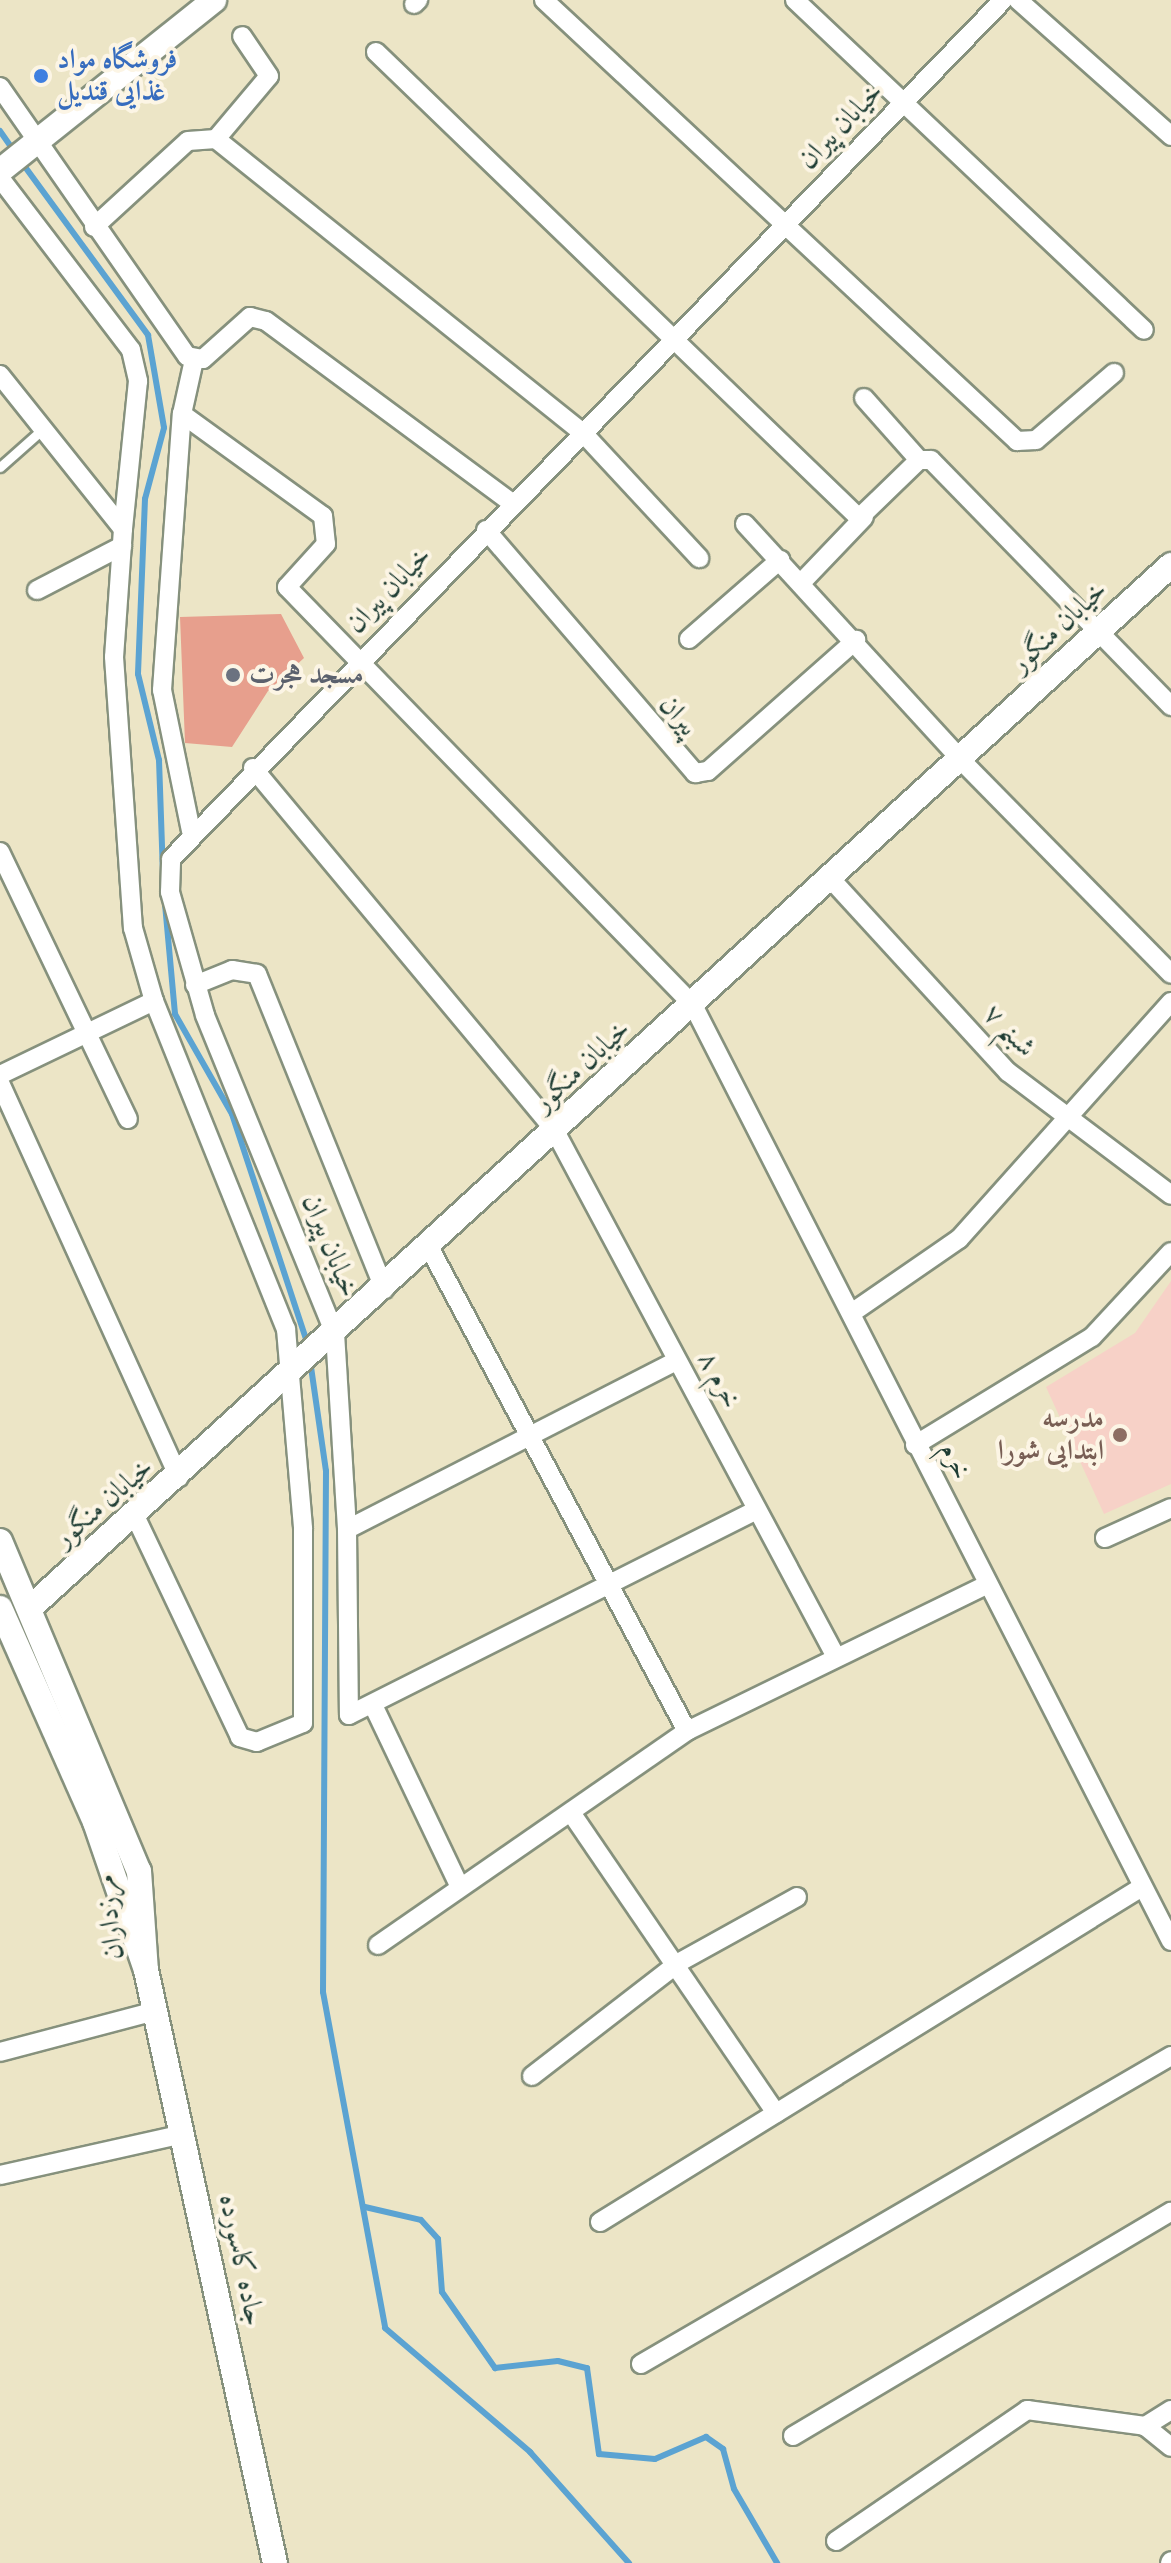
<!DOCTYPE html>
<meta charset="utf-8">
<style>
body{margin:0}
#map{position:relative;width:1171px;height:2563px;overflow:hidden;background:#ece5c6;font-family:"IM FELL DW Pica",Amiri,serif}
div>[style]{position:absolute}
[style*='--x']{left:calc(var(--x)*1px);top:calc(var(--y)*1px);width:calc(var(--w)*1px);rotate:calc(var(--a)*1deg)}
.built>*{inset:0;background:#f7d1c7}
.stream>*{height:6px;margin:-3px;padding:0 3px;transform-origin:3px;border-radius:3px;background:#5ba3d2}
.building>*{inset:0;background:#e79f8d}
.roads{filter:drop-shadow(2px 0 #86917d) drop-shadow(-2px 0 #86917d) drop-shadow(0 2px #86917d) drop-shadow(0 -2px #86917d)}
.lane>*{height:9px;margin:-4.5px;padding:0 4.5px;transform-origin:4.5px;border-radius:4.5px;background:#fff}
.street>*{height:18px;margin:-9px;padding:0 9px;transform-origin:9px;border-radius:9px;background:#fff}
.secondary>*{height:24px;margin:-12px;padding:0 12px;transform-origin:12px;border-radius:12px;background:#fff}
.dots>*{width:22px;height:22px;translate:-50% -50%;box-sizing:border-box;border:4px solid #fcf5e5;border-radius:50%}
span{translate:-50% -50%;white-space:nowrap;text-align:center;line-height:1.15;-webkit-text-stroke:8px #fcf5e5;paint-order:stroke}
.shop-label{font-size:28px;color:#366cbe;font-weight:700}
.left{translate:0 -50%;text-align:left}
.street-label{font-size:28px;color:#1f3d34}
.worship-label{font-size:28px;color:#5b616d;font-weight:700}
.education-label{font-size:28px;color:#785e54;font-weight:700}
.right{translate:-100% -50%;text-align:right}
</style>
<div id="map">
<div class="built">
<div style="clip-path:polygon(1171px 1281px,1171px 1484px,1104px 1514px,1046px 1387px,1135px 1333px)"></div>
</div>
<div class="stream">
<div style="--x:0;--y:131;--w:24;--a:55"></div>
<div style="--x:20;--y:160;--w:217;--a:53.8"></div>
<div style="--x:148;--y:335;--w:94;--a:80.2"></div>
<div style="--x:164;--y:428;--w:73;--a:105"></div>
<div style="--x:145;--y:499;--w:175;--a:92.3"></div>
<div style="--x:138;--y:674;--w:89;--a:76.3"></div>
<div style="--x:159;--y:760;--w:113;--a:88"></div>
<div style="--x:165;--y:904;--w:110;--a:84.8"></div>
<div style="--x:175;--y:1014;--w:115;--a:60.3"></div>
<div style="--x:232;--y:1114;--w:243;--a:71.8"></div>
<div style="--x:310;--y:1360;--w:112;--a:81.8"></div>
<div style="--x:326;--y:1471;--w:521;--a:90.33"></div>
<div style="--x:323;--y:1992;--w:342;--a:79.5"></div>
<div style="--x:385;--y:2328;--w:191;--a:40.5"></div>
<div style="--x:530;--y:2452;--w:149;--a:48.3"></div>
<div style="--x:365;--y:2207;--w:57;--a:13.1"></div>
<div style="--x:421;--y:2220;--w:25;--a:48"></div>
<div style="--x:438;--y:2239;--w:53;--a:85.7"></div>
<div style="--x:442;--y:2292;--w:93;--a:55.1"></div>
<div style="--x:495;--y:2368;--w:63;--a:-6.3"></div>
<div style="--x:558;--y:2361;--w:30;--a:14"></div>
<div style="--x:587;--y:2368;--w:87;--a:82.1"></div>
<div style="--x:599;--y:2454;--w:56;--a:5.1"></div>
<div style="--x:655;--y:2459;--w:56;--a:-23.3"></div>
<div style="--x:706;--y:2437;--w:21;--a:35"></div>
<div style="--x:723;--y:2449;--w:41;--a:74.6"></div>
<div style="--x:734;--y:2489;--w:86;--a:59.8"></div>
</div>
<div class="building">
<div style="clip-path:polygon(281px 614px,304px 658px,268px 691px,232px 747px,185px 743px,180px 617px)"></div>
</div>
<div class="roads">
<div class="lane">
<div style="--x:0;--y:467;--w:59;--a:-41.6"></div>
</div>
<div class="street">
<div style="--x:544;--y:0;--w:647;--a:42.99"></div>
<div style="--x:1017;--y:441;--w:19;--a:-3"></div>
<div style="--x:1036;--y:440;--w:103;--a:-40.7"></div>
<div style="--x:795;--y:0;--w:480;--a:43.4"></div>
<div style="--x:1018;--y:0;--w:205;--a:41.6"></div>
<div style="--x:414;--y:4;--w:6;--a:-45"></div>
<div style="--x:376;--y:52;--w:671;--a:43.97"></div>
<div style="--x:859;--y:518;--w:83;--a:-44"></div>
<div style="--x:919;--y:460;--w:12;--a:0"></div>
<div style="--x:931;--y:460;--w:344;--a:45.7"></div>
<div style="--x:0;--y:87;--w:328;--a:55.2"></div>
<div style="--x:187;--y:356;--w:16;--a:11"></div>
<div style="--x:203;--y:359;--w:63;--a:-41.8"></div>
<div style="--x:250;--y:317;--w:16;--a:14"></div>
<div style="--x:266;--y:321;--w:306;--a:36.5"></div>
<div style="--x:216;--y:139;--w:82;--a:-49.9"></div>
<div style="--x:269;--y:76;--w:48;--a:-124"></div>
<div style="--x:0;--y:178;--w:216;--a:52.7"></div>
<div style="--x:131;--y:350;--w:32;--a:77"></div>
<div style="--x:138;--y:381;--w:149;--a:95.8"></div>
<div style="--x:94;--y:227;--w:127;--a:-42.5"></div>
<div style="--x:188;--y:141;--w:28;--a:-4"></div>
<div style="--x:216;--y:139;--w:470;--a:38.7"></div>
<div style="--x:583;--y:433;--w:171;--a:47.1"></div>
<div style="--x:0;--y:375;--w:197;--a:51.4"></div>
<div style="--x:123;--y:529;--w:128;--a:94"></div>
<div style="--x:114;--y:657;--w:272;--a:86"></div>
<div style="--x:133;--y:928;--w:76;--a:74"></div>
<div style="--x:154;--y:1001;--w:354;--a:68.1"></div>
<div style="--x:286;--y:1329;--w:201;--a:85.1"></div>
<div style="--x:303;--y:1529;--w:194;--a:90"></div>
<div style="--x:303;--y:1723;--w:50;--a:157.6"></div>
<div style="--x:257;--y:1742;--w:18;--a:-164"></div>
<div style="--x:240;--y:1737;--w:245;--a:-115.4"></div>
<div style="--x:864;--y:398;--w:83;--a:48.4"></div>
<div style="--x:182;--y:414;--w:174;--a:35.9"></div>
<div style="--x:323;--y:516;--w:28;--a:84"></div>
<div style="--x:326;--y:544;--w:58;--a:132.2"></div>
<div style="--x:287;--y:587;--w:583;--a:45.83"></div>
<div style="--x:693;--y:1005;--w:1051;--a:62.95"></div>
<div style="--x:745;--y:524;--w:319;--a:47.5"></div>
<div style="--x:960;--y:759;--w:301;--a:45.5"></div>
<div style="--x:486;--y:530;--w:321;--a:49.3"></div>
<div style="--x:695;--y:773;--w:13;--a:-9"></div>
<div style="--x:708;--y:771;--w:198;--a:-41.5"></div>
<div style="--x:801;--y:583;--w:91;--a:-46.3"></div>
<div style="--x:37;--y:590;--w:96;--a:-27.4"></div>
<div style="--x:689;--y:639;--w:121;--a:-41"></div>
<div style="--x:253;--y:768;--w:472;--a:50.2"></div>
<div style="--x:555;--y:1131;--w:594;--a:61.88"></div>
<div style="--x:191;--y:831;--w:144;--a:-101.6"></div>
<div style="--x:162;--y:690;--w:277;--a:-85.9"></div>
<div style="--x:182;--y:414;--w:55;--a:-77.5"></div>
<div style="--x:0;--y:852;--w:296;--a:64.4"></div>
<div style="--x:830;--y:878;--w:263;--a:47.5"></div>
<div style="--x:1008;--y:1072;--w:204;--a:37"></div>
<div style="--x:195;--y:985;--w:40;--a:-22"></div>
<div style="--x:232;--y:970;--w:25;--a:9"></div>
<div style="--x:257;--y:974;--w:340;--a:68"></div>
<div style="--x:0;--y:1075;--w:171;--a:-25.7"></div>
<div style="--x:0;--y:1083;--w:433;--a:65.6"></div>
<div style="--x:853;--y:1312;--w:129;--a:-34.6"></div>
<div style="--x:959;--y:1239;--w:318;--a:-48.2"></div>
<div style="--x:676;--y:1361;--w:369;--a:152.9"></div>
<div style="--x:347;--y:1529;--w:186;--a:89.4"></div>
<div style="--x:349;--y:1715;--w:456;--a:-26.7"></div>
<div style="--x:915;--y:1445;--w:207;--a:-31.4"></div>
<div style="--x:1092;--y:1337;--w:116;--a:-47.1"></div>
<div style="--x:347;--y:1529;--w:195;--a:-93.5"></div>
<div style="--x:335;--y:1334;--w:344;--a:-112.2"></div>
<div style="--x:205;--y:1015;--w:128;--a:-105.9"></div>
<div style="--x:170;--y:892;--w:33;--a:-88"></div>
<div style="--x:171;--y:859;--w:1196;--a:-45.91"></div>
<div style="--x:1105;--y:1538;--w:72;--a:-24.4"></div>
<div style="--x:373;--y:1705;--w:199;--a:64.5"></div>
<div style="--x:687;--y:1731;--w:333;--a:-26"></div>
<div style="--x:572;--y:1814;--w:362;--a:55.7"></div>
<div style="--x:378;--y:1945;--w:376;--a:-34.7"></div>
<div style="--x:687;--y:1731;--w:548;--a:-118.06"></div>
<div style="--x:0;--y:2052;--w:160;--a:-14.8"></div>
<div style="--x:532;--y:2076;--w:185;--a:-37.7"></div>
<div style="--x:678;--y:1963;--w:136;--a:-29"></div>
<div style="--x:0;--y:2175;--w:188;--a:-12.6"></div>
<div style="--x:600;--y:2222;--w:637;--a:-31.72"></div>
<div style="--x:641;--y:2364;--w:613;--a:-30.16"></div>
<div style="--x:1171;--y:2410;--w:31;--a:148"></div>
<div style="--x:1145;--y:2426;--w:33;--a:39"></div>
<div style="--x:793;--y:2436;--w:439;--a:-30.7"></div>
<div style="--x:836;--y:2541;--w:232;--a:-34.4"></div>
<div style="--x:1027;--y:2410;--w:119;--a:7.7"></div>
<div style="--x:1170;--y:2563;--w:2;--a:-63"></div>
</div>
<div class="secondary">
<div style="--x:0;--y:171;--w:274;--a:-38.6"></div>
<div style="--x:0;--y:1541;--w:358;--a:67.2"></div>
<div style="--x:139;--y:1871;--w:99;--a:86"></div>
<div style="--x:146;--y:1970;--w:157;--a:-109"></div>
<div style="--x:95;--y:1822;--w:234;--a:-113.9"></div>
<div style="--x:30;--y:1608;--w:1546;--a:-42.43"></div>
<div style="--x:146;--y:1970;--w:607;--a:77.73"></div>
</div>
</div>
<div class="dots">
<div style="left:41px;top:76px;background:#3f7fe0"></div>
<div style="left:233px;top:675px;background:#6b7280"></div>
<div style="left:1120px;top:1435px;background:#8d6e63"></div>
</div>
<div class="shop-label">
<span class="left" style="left:57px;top:76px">فروشگاه مواد<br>غذایی قندیل</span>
</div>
<div class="street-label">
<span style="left:841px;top:126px;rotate:-46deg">خیابان پیران</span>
<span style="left:389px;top:590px;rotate:-46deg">خیابان پیران</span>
<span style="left:1059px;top:627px;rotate:-43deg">خیابان منگور</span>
<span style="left:678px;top:716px;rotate:50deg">پیران</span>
<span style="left:1009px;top:1031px;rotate:46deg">شبنم ۷</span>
<span style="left:582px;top:1066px;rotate:-43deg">خیابان منگور</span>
<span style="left:330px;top:1246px;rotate:68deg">خیابان پیران</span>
<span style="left:719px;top:1380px;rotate:62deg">خرم ۸</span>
<span style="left:955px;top:1461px;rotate:63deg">خرم</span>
<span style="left:104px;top:1503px;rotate:-41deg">خیابان منگور</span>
<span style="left:110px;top:1917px;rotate:-96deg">مرزداران</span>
<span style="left:241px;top:2260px;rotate:78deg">جاده کاسورده</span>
</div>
<div class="worship-label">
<span class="left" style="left:249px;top:675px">مسجد هجرت</span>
</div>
<div class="education-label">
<span class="right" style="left:1104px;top:1435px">مدرسه<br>ابتدایی شورا</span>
</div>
</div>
